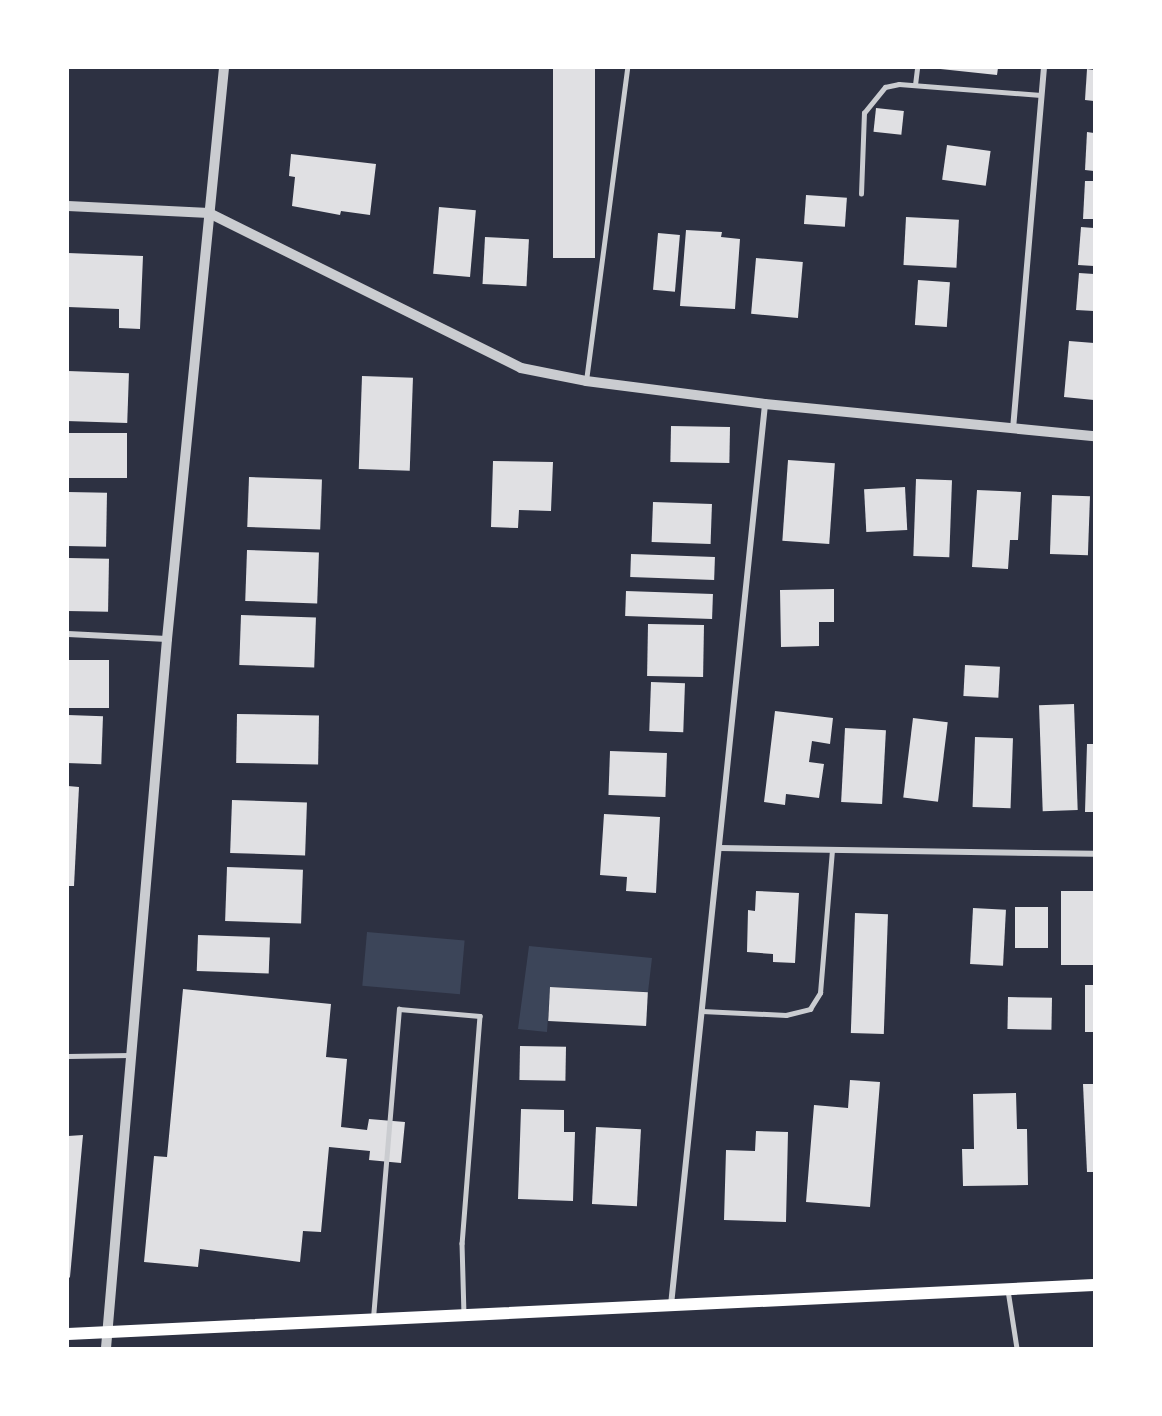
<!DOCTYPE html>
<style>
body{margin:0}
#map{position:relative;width:1162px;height:1416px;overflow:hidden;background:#2d3142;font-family:Spectral,serif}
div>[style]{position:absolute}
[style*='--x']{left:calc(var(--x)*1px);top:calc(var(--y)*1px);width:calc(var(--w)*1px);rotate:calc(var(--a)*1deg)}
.green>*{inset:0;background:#3c4559;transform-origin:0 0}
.building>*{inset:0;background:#e0e0e3;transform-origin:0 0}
.service>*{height:4.5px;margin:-2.25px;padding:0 2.25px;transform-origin:2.25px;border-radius:2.25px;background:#caccd0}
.minor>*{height:6px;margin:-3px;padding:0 3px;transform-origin:3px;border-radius:3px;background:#caccd0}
.tertiary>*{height:10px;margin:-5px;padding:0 5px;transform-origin:5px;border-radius:5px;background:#caccd0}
.secondary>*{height:12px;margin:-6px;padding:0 6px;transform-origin:6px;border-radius:6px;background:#fff}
span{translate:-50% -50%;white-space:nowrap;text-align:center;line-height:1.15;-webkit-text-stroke:6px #fff;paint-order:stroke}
.frame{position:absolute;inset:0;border:69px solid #fff;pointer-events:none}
</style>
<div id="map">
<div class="green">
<div style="left:367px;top:932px;width:98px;height:54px;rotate:5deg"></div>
<div style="clip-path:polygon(529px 946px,652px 958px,648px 992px,550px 987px,547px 1032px,518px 1029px)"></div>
</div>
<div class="building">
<div style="left:553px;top:68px;width:42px;height:190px"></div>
<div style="clip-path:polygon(931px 68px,998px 68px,997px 75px)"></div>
<div style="clip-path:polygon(1087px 69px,1094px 70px,1094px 101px,1085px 100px)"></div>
<div style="left:876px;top:108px;width:28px;height:24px;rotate:6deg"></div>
<div style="clip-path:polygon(1087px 132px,1094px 133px,1094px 171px,1085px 170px)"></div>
<div style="left:947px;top:145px;width:44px;height:35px;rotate:8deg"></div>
<div style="clip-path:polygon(291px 154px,376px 164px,370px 215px,341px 211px,340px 215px,292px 206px,295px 177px,289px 176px)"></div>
<div style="clip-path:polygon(1085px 181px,1094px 181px,1094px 219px,1083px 219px)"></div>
<div style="left:806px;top:195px;width:41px;height:29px;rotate:4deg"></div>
<div style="left:439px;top:207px;width:37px;height:67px;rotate:5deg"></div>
<div style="left:906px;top:217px;width:53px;height:48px;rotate:3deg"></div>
<div style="clip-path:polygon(1081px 227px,1094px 228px,1094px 266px,1078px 265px)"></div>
<div style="clip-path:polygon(686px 230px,722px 232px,721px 237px,740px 239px,735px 309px,680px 306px)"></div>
<div style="left:658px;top:233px;width:22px;height:57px;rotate:5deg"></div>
<div style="left:485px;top:237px;width:44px;height:47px;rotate:3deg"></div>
<div style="clip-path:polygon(68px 253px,143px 256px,140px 329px,119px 328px,119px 309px,68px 307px)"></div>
<div style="left:756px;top:258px;width:47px;height:56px;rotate:5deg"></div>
<div style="clip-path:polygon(1079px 273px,1094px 274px,1094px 311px,1076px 310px)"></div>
<div style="left:918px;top:280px;width:32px;height:45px;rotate:4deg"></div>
<div style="clip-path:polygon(1069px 341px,1094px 343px,1094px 400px,1064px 397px)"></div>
<div style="left:68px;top:371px;width:61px;height:50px;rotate:2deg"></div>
<div style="left:362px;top:376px;width:51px;height:93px;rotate:2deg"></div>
<div style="left:671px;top:426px;width:59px;height:36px;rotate:1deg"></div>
<div style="left:68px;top:433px;width:59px;height:45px"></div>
<div style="left:788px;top:460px;width:47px;height:81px;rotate:4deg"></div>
<div style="clip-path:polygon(493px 461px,553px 462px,551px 511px,519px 510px,518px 528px,491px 527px)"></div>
<div style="left:249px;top:477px;width:73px;height:50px;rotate:2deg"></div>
<div style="left:916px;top:479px;width:36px;height:77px;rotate:2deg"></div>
<div style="left:905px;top:487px;width:43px;height:41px;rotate:87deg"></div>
<div style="clip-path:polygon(977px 490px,1021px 492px,1018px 540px,1010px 540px,1008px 569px,972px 567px)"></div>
<div style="left:68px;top:492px;width:39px;height:54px;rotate:1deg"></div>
<div style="left:1052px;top:495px;width:38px;height:59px;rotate:2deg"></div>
<div style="left:653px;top:502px;width:59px;height:40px;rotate:2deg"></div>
<div style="left:247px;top:550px;width:72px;height:51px;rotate:2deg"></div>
<div style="left:631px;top:554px;width:84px;height:23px;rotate:2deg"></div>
<div style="left:68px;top:558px;width:41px;height:53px;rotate:1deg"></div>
<div style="clip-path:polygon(834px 589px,834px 622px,819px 622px,819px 646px,781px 647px,780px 590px)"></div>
<div style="left:626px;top:591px;width:87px;height:25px;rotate:2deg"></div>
<div style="left:241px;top:615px;width:75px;height:50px;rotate:2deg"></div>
<div style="left:648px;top:624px;width:56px;height:52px;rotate:1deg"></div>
<div style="left:68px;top:660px;width:41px;height:48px"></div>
<div style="left:965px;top:665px;width:35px;height:31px;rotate:3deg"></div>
<div style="left:651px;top:682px;width:34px;height:49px;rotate:2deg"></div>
<div style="left:1074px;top:704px;width:106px;height:35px;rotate:88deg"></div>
<div style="clip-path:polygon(775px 711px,833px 718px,830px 744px,812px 741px,809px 762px,824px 764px,819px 798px,786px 794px,785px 805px,764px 802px)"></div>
<div style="left:237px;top:714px;width:82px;height:49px;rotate:1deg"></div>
<div style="left:68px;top:715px;width:35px;height:48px;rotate:2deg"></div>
<div style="left:913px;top:718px;width:35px;height:80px;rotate:7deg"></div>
<div style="left:845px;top:728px;width:41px;height:74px;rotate:3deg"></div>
<div style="left:975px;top:737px;width:38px;height:70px;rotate:2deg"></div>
<div style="clip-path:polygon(1087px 744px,1094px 744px,1094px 812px,1085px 812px)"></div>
<div style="left:610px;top:751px;width:57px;height:44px;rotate:2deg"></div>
<div style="clip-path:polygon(68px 786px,79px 787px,74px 886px,68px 886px)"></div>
<div style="left:232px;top:800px;width:75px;height:53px;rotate:2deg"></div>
<div style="clip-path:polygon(604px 814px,660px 817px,656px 893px,626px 891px,627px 877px,600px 875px)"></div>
<div style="left:227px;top:867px;width:76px;height:54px;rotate:2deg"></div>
<div style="clip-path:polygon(756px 891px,799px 893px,795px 963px,773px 962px,773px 954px,747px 952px,748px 910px,755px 911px)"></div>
<div style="left:1094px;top:891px;width:74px;height:33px;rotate:90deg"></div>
<div style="left:1015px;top:907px;width:33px;height:41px"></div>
<div style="left:973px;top:908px;width:33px;height:56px;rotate:3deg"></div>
<div style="left:855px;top:913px;width:33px;height:120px;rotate:2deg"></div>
<div style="left:198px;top:935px;width:72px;height:36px;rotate:2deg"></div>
<div style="left:1085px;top:985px;width:9px;height:47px"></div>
<div style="left:550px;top:987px;width:98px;height:34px;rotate:3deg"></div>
<div style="clip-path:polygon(183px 989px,331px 1004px,326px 1057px,347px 1059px,341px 1127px,367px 1130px,369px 1119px,405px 1122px,401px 1163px,369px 1160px,370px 1151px,329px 1147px,321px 1232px,303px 1231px,300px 1262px,200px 1249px,198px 1267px,144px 1262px,154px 1156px,167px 1157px)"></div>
<div style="left:1008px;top:997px;width:44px;height:32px;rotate:1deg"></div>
<div style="left:520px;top:1046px;width:46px;height:34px;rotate:1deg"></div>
<div style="clip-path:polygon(850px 1080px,880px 1082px,870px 1207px,806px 1202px,814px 1105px,848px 1108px)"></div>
<div style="clip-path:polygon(1083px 1084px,1094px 1084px,1094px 1172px,1087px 1172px)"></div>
<div style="clip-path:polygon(1016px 1093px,1017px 1129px,1027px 1129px,1028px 1185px,963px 1186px,962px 1149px,974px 1149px,973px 1094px)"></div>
<div style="clip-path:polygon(521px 1109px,564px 1110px,564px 1132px,575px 1132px,573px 1201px,518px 1199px)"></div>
<div style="left:596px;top:1127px;width:45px;height:77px;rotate:3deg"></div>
<div style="clip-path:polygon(756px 1131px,788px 1132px,786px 1222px,724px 1220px,726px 1150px,755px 1151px)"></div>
<div style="clip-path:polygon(83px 1135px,70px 1277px,68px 1279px,68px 1136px)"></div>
</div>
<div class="service">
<div style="--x:915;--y:85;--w:17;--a:-83"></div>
<div style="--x:861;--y:194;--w:81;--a:-87.9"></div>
<div style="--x:864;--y:113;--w:33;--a:-51"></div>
<div style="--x:885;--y:87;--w:14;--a:-12"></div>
<div style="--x:899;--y:84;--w:142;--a:4.4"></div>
<div style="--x:586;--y:381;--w:316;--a:-82.5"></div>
<div style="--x:702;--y:1011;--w:84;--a:2.7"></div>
<div style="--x:786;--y:1015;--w:25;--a:-14"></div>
<div style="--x:810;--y:1009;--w:19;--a:-58"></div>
<div style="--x:820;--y:993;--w:144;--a:-85.2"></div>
<div style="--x:68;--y:1056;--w:62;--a:-0.9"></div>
<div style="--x:1008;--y:1290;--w:59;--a:81.2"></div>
<div style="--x:373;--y:1318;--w:310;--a:-85.2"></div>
<div style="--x:399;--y:1009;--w:81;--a:4.9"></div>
<div style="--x:480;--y:1016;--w:228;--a:94.5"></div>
<div style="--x:462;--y:1243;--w:72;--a:88.4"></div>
</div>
<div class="minor">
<div style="--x:1013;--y:429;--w:362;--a:-85.1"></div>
<div style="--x:68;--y:634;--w:99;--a:2.9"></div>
<div style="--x:720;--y:848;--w:374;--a:0.9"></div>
<div style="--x:671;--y:1305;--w:906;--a:-84.04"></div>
</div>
<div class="tertiary">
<div style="--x:68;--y:206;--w:141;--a:2.8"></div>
<div style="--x:209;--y:213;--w:348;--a:26.4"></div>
<div style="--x:521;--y:368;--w:66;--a:11.3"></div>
<div style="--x:586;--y:381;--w:180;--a:7.3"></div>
<div style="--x:765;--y:404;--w:331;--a:5.6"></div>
<div style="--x:106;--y:1348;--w:712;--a:-85.08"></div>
<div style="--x:167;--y:639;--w:574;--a:-84.3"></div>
</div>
<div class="secondary">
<div style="--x:68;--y:1334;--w:1027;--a:-2.73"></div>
</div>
<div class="frame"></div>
</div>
